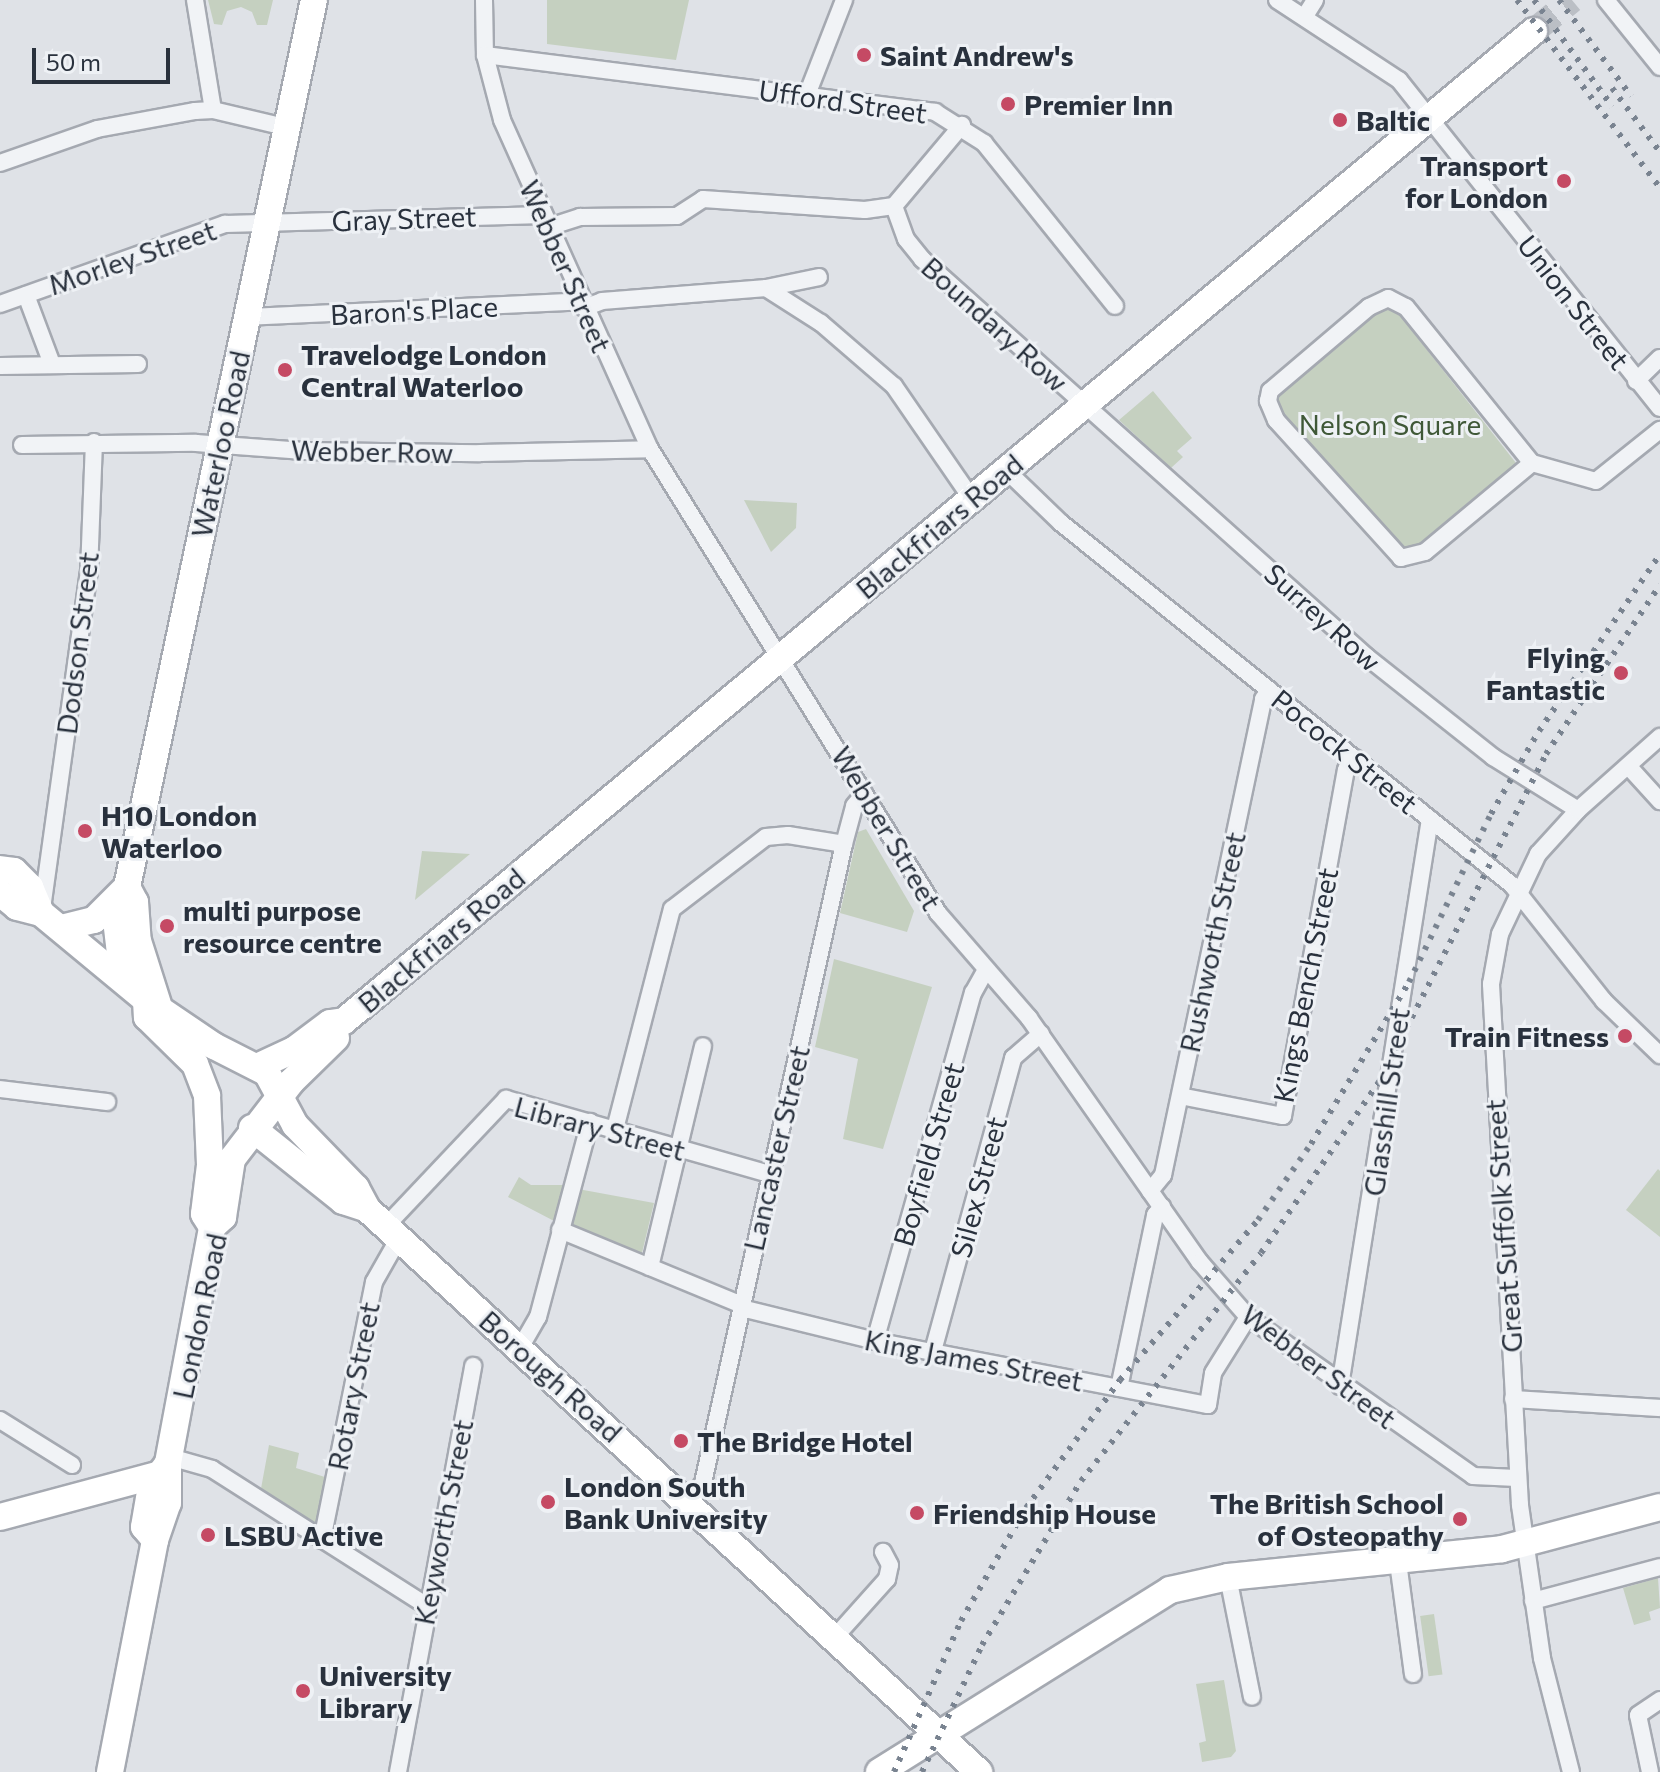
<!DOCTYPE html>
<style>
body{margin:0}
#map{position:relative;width:1660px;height:1772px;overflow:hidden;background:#dfe2e7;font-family:Commissioner,sans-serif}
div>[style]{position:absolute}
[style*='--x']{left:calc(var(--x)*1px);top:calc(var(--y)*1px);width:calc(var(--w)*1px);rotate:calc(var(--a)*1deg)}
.green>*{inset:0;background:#c5d0c0;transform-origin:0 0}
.primary-tunnel>*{height:26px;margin-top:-13px;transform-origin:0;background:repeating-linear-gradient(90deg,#bbbfc5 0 26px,transparent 0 39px)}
.roads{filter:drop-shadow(2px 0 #a5a9b1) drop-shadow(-2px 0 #a5a9b1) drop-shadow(0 2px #a5a9b1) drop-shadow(0 -2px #a5a9b1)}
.street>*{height:16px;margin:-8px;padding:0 8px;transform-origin:8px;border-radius:8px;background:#f1f3f6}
.primary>*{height:26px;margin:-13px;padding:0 13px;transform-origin:13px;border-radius:13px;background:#fff}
.rail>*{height:6px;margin-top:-3px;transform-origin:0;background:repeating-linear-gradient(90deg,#798390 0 4px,transparent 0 12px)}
.dots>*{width:22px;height:22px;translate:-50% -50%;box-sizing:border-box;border:4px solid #eef1f5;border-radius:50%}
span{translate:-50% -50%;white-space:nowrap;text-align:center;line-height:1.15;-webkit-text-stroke:6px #eef1f5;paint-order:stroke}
.poi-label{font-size:28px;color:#29313d;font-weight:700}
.left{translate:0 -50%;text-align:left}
.right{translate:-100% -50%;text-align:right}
.street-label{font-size:28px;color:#29313d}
.park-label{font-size:28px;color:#3f5837}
.scale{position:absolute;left:32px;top:48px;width:138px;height:36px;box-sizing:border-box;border:4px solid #29313d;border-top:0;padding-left:10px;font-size:24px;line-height:28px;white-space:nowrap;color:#29313d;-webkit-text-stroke:6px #eef1f5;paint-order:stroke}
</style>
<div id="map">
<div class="green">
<div style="clip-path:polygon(208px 0,273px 0,267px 25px,257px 25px,252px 12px,241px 7px,227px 11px,222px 25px,214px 24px)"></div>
<div style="clip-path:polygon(547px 0,689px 0,676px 60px,547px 44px)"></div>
<div style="clip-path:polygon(1388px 307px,1398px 313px,1516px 463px,1512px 473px,1411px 552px,1396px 548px,1278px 410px,1276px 399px,1376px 310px)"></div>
<div style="clip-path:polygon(1153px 391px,1192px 438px,1177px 451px,1183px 457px,1171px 468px,1119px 420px)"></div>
<div style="clip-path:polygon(744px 500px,797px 503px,796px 528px,771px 552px)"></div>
<div style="clip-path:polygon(866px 829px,914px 911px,907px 932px,840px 913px,858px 832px)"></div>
<div style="clip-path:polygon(422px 851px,470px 854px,415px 900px)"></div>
<div style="clip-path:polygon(834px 959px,932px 987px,883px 1149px,843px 1139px,858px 1059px,815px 1047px)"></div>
<div style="clip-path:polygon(1658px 1169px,1660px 1171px,1660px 1237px,1626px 1210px)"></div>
<div style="clip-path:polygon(519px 1177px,531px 1185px,565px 1185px,556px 1222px,508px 1197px)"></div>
<div style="clip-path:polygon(578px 1189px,654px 1203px,641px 1257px,568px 1226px)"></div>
<div style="clip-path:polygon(269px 1445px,299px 1453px,296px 1468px,328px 1478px,319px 1525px,297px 1518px,260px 1494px)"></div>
<div style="clip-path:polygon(1658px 1578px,1660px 1608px,1649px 1612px,1651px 1620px,1634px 1625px,1623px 1588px)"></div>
<div style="left:1434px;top:1614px;width:61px;height:14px;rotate:82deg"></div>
<div style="clip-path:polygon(1224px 1680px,1236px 1751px,1231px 1757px,1202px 1762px,1199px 1743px,1206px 1741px,1196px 1684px)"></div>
</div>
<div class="primary-tunnel">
<div style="--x:1534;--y:31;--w:49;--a:-39.2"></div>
</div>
<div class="roads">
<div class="street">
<div style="--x:195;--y:0;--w:111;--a:80.7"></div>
<div style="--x:484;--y:0;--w:55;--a:89"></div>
<div style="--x:485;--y:55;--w:67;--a:75.3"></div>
<div style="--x:502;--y:120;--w:361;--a:65.8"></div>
<div style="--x:650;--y:449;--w:546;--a:58.17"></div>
<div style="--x:938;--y:913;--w:139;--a:49.1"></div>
<div style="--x:1029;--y:1018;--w:298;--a:55"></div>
<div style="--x:1200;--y:1262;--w:73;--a:48.9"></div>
<div style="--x:1248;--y:1317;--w:276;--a:35.2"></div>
<div style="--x:1473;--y:1476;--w:44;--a:2.6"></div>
<div style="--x:1277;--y:0;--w:146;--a:33.3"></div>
<div style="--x:1399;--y:80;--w:419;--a:51.5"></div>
<div style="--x:1606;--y:0;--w:86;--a:51.1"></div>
<div style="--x:1305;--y:16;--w:19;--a:-58"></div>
<div style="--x:485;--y:55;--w:454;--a:7.2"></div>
<div style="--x:935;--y:112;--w:58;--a:32.3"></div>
<div style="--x:984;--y:143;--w:209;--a:51.2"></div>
<div style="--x:807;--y:95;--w:102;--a:-68.7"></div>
<div style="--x:0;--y:163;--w:103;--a:-19.3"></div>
<div style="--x:97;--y:129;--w:100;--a:-10.4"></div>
<div style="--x:195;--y:111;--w:18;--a:-3"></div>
<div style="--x:213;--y:110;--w:74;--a:13.3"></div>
<div style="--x:894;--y:206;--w:35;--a:70"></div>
<div style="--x:906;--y:239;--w:26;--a:51"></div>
<div style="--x:922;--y:259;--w:597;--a:41.81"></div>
<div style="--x:1367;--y:657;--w:161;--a:38.4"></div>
<div style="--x:1493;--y:757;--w:100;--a:31.9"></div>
<div style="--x:894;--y:206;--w:106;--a:-50"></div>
<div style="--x:549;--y:227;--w:33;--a:-18"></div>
<div style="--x:580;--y:217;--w:97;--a:-0.6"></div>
<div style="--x:677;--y:216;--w:31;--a:-33"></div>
<div style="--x:703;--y:199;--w:162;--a:3.9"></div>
<div style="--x:865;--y:210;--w:29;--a:-8"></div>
<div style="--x:766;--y:288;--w:54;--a:-11.7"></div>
<div style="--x:26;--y:295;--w:74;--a:69.4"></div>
<div style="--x:0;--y:304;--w:239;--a:-19.6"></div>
<div style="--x:225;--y:224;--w:319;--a:-1.6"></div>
<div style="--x:584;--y:308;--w:19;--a:-21"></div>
<div style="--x:602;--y:301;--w:165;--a:-4.5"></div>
<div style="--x:766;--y:288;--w:65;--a:32.5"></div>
<div style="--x:821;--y:323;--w:96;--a:40.8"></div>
<div style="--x:894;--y:386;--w:137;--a:55.4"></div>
<div style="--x:247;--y:317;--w:334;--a:-2.7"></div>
<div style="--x:0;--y:366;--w:138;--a:-0.8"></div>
<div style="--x:1636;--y:381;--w:33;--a:-44"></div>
<div style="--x:22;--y:445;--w:174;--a:-0.7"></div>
<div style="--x:196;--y:443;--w:108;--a:4.2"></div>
<div style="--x:304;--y:451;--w:176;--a:0.7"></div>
<div style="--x:480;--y:453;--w:170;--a:-1.3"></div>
<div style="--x:1532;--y:463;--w:139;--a:140.2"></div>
<div style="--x:1425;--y:552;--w:25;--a:166"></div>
<div style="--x:1401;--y:558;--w:186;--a:-132.2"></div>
<div style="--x:1276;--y:420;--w:21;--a:-113"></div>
<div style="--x:1268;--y:401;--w:10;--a:-79"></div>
<div style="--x:1270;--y:391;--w:130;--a:-40.3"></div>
<div style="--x:1369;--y:307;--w:21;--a:-25"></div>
<div style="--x:1388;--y:298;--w:20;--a:27"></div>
<div style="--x:1406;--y:307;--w:201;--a:51.1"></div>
<div style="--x:1532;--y:463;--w:66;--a:15.7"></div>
<div style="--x:1596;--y:481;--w:82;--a:-38.6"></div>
<div style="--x:1006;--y:470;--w:76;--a:43.9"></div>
<div style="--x:1061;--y:523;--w:578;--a:38.75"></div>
<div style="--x:1512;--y:885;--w:148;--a:51.6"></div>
<div style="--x:1604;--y:1001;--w:78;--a:44"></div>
<div style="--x:1630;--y:768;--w:45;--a:47.7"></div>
<div style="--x:42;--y:909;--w:340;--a:-82.1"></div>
<div style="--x:89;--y:572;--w:130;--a:-87.8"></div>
<div style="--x:0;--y:1089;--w:108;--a:6.9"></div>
<div style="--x:1180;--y:1096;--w:105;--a:11"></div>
<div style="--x:1283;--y:1116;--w:352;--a:-79.7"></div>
<div style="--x:1346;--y:770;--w:15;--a:-53"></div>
<div style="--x:615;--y:1129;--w:227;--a:-75.5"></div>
<div style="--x:672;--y:909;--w:118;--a:-37.5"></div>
<div style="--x:766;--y:837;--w:22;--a:-5"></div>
<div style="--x:788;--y:835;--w:57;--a:9.1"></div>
<div style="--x:1150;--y:1191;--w:21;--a:-51"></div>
<div style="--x:1163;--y:1175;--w:486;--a:-78.1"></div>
<div style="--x:1263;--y:699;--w:11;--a:-52"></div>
<div style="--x:386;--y:1226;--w:175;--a:-46.6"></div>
<div style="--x:506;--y:1099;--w:273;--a:15.9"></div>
<div style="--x:560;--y:1230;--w:197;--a:22.4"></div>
<div style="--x:650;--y:1267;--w:227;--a:-76.5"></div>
<div style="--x:741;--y:1308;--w:138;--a:13.8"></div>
<div style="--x:875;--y:1341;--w:339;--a:10.9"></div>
<div style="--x:1208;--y:1405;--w:32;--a:-81"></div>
<div style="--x:1213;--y:1373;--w:66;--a:-58"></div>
<div style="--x:875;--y:1341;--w:362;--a:-74.3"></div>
<div style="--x:973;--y:993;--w:26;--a:-61"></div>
<div style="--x:520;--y:1348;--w:36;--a:-60"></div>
<div style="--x:538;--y:1317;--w:202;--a:-75.1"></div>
<div style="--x:933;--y:1351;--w:304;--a:-74.7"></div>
<div style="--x:1013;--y:1058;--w:37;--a:-41"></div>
<div style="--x:1340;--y:1386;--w:574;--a:-80.98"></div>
<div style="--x:1119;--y:1388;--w:177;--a:-78.2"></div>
<div style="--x:1155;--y:1215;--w:11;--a:-49"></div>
<div style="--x:1513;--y:1399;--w:147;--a:3.5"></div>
<div style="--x:0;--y:1420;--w:85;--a:32"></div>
<div style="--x:170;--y:1457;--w:44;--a:15.9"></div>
<div style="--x:212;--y:1469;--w:255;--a:32.5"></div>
<div style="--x:690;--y:1503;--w:24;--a:-57"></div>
<div style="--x:703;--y:1483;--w:654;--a:-77.56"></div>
<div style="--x:844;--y:844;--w:39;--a:-75"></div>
<div style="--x:854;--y:806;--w:16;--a:-50"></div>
<div style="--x:322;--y:1540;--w:263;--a:-78.6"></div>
<div style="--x:374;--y:1282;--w:51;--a:-60.4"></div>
<div style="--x:1398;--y:1562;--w:113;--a:82.4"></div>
<div style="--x:1228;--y:1577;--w:122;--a:78.7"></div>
<div style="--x:1533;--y:1601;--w:131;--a:-15"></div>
<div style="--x:835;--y:1637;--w:78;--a:-48.1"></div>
<div style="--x:887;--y:1579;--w:14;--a:-78"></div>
<div style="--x:890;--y:1565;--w:15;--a:-118"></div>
<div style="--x:398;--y:1772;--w:413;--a:-79.5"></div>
<div style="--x:1571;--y:1772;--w:118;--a:-104.3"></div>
<div style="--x:1542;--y:1658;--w:155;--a:-98.2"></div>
<div style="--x:1520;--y:1505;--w:522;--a:-93.19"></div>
<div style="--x:1491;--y:984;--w:51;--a:-79.8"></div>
<div style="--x:1500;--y:934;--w:89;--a:-64.6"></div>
<div style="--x:1538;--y:854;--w:59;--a:-47.7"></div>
<div style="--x:1578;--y:810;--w:110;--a:-41.7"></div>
<div style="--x:1650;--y:1772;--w:58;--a:-101.9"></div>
<div style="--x:1638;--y:1715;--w:27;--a:-34"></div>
</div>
<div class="primary">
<div style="--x:0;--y:869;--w:14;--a:8"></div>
<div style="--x:14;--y:871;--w:23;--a:45"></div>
<div style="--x:30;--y:887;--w:28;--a:67"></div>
<div style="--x:127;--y:887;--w:17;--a:62"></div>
<div style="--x:135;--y:902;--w:39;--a:86"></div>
<div style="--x:138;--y:941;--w:66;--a:72.4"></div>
<div style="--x:0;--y:893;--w:22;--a:39"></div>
<div style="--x:17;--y:907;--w:25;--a:14"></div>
<div style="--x:41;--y:913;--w:136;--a:39.6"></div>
<div style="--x:146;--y:1000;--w:82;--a:34.1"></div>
<div style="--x:214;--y:1046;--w:59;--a:27"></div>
<div style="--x:267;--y:1073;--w:59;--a:61.7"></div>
<div style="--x:295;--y:1125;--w:88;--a:45.9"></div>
<div style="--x:356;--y:1188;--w:24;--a:62"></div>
<div style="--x:367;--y:1209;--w:832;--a:42.61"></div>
<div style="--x:114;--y:903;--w:76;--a:83.2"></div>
<div style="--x:61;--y:928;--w:34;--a:-14"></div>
<div style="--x:94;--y:920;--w:47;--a:-45"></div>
<div style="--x:127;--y:887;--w:906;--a:-78.1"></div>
<div style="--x:146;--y:1000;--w:17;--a:87"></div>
<div style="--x:147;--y:1017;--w:67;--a:44.4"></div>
<div style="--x:195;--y:1064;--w:34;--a:69"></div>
<div style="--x:207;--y:1096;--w:69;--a:87.5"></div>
<div style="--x:210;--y:1165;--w:49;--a:97"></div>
<div style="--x:204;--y:1214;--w:15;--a:58"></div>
<div style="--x:259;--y:1066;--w:38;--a:-25"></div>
<div style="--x:294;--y:1050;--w:45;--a:-36.9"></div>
<div style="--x:330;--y:1023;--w:14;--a:-8"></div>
<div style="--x:344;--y:1021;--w:1548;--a:-39.76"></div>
<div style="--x:252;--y:1128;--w:117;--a:38.7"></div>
<div style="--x:343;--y:1201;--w:25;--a:18"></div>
<div style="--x:0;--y:1517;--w:163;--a:-15"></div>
<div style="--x:155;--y:1540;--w:17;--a:-130"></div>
<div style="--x:144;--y:1527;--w:42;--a:-80.3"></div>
<div style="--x:151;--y:1486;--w:25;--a:-53"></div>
<div style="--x:110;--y:1772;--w:236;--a:-79"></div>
<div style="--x:155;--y:1540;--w:39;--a:-71"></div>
<div style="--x:168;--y:1503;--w:40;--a:-90"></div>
<div style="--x:168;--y:1463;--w:240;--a:-79.4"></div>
<div style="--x:212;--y:1227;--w:15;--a:-42"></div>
<div style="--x:223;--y:1217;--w:59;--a:-81.2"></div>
<div style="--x:232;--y:1159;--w:97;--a:-52.5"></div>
<div style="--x:291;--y:1082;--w:63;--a:-44.4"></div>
<div style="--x:879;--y:1772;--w:343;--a:-32"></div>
<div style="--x:1170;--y:1590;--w:59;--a:-12.6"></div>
<div style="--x:1228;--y:1577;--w:275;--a:-5.8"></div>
<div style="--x:1502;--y:1549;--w:163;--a:-14.9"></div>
</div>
</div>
<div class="rail">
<div style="--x:1517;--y:0;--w:236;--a:52.7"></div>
<div style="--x:1534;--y:0;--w:132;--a:53.7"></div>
<div style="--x:1559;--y:0;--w:120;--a:53.1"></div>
<div style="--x:1612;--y:88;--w:80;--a:53.1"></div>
<div style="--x:894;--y:1772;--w:165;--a:-66.1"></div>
<div style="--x:961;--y:1621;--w:130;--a:-60.1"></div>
<div style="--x:1026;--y:1508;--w:159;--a:-53.7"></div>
<div style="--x:1120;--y:1380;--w:211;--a:-49.2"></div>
<div style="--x:1258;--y:1220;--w:93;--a:-55.1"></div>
<div style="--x:1311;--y:1144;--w:189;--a:-58.8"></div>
<div style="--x:1409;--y:982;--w:187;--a:-64"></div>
<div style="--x:1491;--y:814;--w:96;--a:-60"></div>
<div style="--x:1539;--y:731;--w:214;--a:-55.6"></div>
<div style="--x:922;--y:1772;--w:140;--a:-64.7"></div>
<div style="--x:982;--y:1645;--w:192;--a:-58.9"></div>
<div style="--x:1081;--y:1481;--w:290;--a:-51.7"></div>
<div style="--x:1261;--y:1253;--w:208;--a:-55.4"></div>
<div style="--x:1379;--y:1082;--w:368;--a:-63"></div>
<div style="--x:1546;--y:754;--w:204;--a:-56"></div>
</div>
<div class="dots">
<div style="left:864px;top:55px;background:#c54a64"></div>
<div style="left:1008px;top:104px;background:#c54a64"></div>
<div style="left:1340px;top:120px;background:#c54a64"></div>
<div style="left:1564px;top:181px;background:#c54a64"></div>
<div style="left:285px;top:370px;background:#c54a64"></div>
<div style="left:1621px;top:673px;background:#c54a64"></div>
<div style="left:85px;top:831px;background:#c54a64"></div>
<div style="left:167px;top:926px;background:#c54a64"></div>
<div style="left:1625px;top:1036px;background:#c54a64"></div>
<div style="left:681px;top:1441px;background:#c54a64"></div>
<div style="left:548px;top:1502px;background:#c54a64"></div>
<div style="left:917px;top:1513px;background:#c54a64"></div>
<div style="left:1460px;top:1519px;background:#c54a64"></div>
<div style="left:208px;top:1535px;background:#c54a64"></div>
<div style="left:303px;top:1691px;background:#c54a64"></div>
</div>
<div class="poi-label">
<span class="left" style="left:880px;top:55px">Saint Andrew's</span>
<span class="left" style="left:1024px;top:104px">Premier Inn</span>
<span class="left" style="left:1356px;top:120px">Baltic</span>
<span class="right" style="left:1548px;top:181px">Transport<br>for London</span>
<span class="left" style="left:301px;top:370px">Travelodge London<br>Central Waterloo</span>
<span class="right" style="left:1605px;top:673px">Flying<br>Fantastic</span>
<span class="left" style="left:101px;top:831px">H10 London<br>Waterloo</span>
<span class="left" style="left:183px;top:926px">multi purpose<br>resource centre</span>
<span class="right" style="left:1609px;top:1036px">Train Fitness</span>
<span class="left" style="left:697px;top:1441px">The Bridge Hotel</span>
<span class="left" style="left:564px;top:1502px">London South<br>Bank University</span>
<span class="right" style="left:1444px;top:1519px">The British School<br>of Osteopathy</span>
<span class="left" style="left:933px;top:1513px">Friendship House</span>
<span class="left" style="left:224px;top:1535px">LSBU Active</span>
<span class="left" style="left:319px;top:1691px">University<br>Library</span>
</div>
<div class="street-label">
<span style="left:843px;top:101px;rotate:8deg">Ufford Street</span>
<span style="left:404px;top:218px;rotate:-2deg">Gray Street</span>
<span style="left:132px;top:257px;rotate:-19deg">Morley Street</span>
<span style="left:566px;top:266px;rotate:66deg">Webber Street</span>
<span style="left:1574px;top:302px;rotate:52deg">Union Street</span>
<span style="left:414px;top:310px;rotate:-3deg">Baron's Place</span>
<span style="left:995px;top:324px;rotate:42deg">Boundary Row</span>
<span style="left:220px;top:444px;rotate:-78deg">Waterloo Road</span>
<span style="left:372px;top:451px;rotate:1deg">Webber Row</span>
<span style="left:939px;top:526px;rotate:-40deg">Blackfriars Road</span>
<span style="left:1323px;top:617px;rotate:42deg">Surrey Row</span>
<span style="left:77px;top:643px;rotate:-83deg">Dodson Street</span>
<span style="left:1345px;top:751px;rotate:39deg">Pocock Street</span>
<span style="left:887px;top:828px;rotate:59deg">Webber Street</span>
<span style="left:441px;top:940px;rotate:-40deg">Blackfriars Road</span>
<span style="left:1212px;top:942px;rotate:-78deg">Rushworth Street</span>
<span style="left:1305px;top:985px;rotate:-79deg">Kings Bench Street</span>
<span style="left:1386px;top:1102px;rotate:-82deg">Glasshill Street</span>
<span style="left:600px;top:1128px;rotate:15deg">Library Street</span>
<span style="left:776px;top:1148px;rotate:-77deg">Lancaster Street</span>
<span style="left:928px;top:1154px;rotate:-74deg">Boyfield Street</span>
<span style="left:978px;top:1187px;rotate:-75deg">Silex Street</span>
<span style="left:1503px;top:1226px;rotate:-94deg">Great Suffolk Street</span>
<span style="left:199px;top:1316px;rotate:-78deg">London Road</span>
<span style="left:974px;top:1360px;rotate:11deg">King James Street</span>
<span style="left:1319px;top:1366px;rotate:37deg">Webber Street</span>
<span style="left:551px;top:1376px;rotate:42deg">Borough Road</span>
<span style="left:353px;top:1386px;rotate:-79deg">Rotary Street</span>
<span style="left:443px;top:1522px;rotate:-79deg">Keyworth Street</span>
</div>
<div class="park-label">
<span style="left:1390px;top:424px">Nelson Square</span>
</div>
<div class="scale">50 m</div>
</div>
